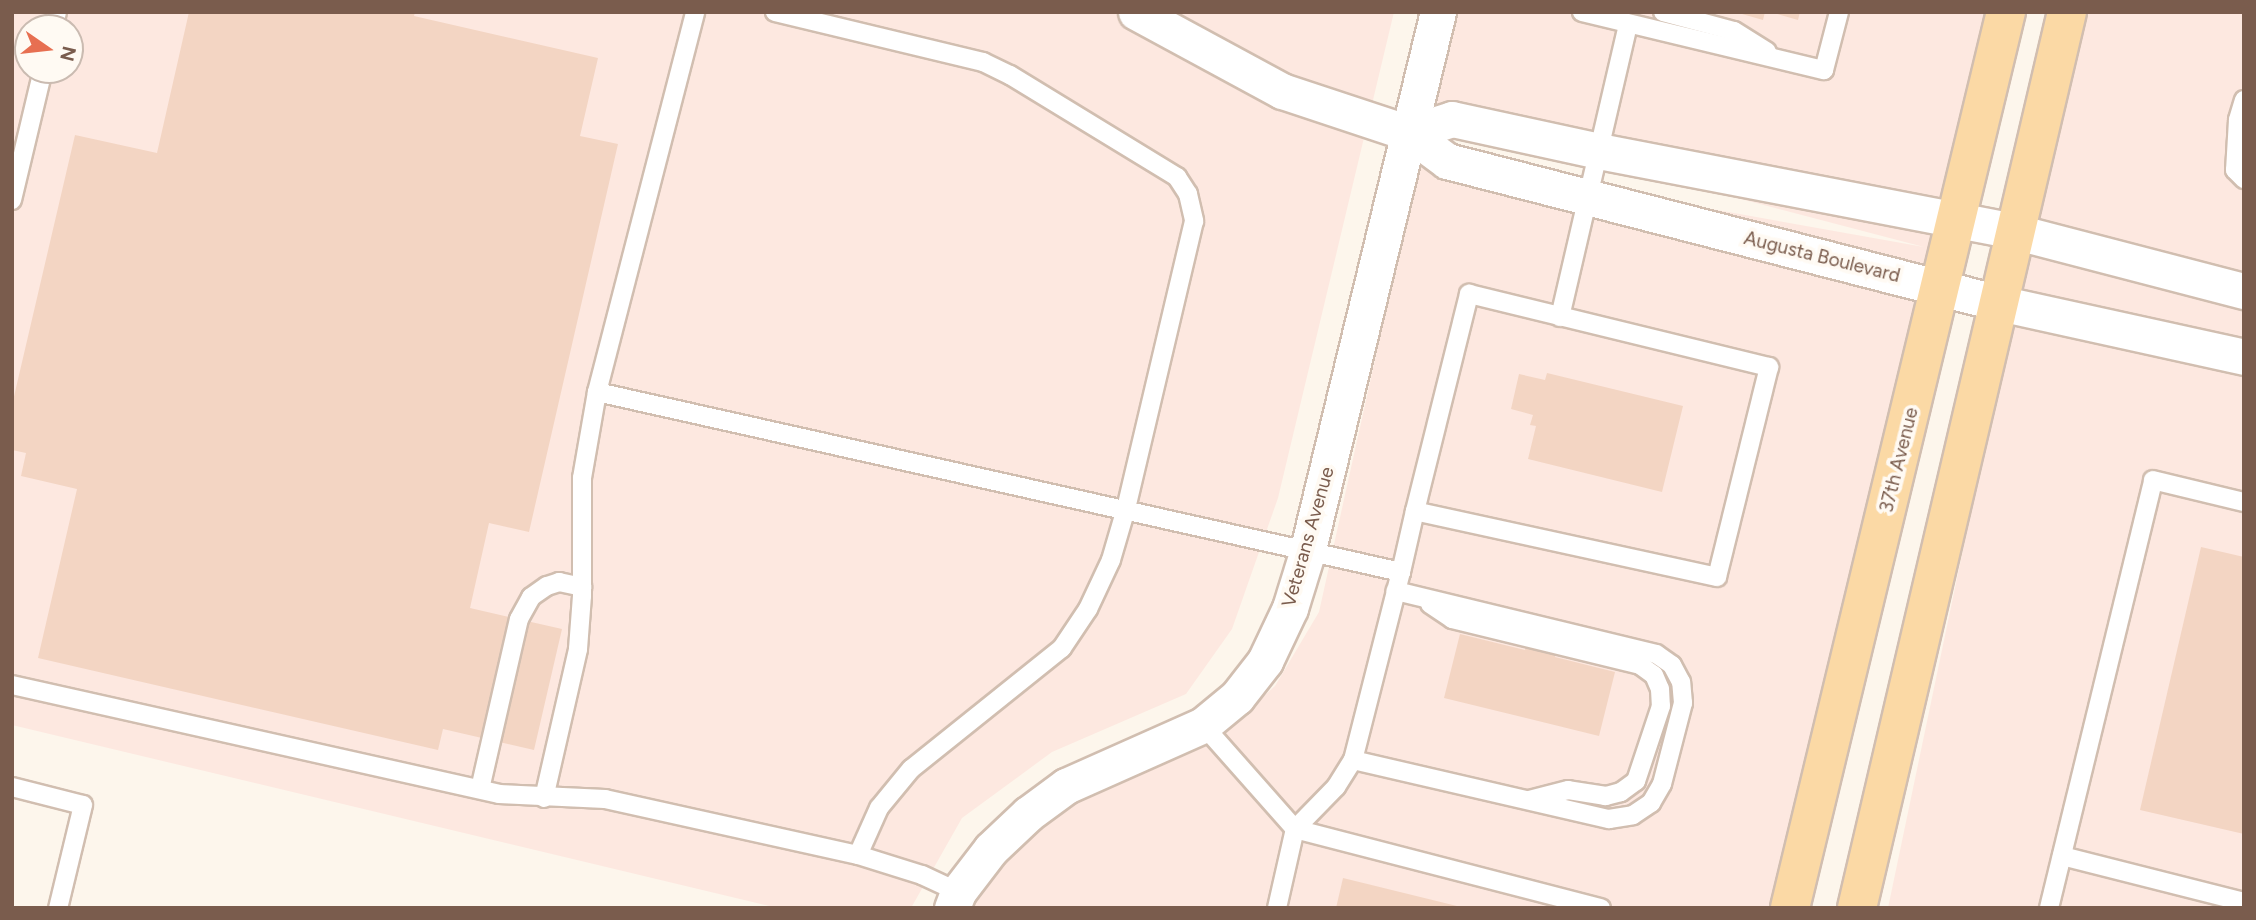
<!DOCTYPE html>
<style>
body{margin:0}
#map{position:relative;width:2256px;height:920px;overflow:hidden;background:#fdf6ec;font-family:Figtree,sans-serif}
div>[style]{position:absolute}
[style*='--x']{left:calc(var(--x)*1px);top:calc(var(--y)*1px);width:calc(var(--w)*1px);rotate:calc(var(--a)*1deg)}
.commercial>*{inset:0;background:#fde8e0}
.building>*{inset:0;background:#f3d5c3}
.roads{filter:drop-shadow(2px 0 #d1beb0) drop-shadow(-2px 0 #d1beb0) drop-shadow(0 2px #d1beb0) drop-shadow(0 -2px #d1beb0)}
.service>*{height:18px;margin:-9px;padding:0 9px;transform-origin:9px;border-radius:9px;background:#fff}
.minor>*{height:35px;margin:-17.5px;padding:0 17.5px;transform-origin:17.5px;border-radius:17.5px;background:#fff}
.primary>*{height:38px;margin:-19px;padding:0 19px;transform-origin:19px;border-radius:19px;background:#fbd9a5}
span{translate:-50% -50%;white-space:nowrap;text-align:center;line-height:1.15;-webkit-text-stroke:7px #fffaf3;paint-order:stroke}
.street-label{font-size:19px;color:#7a5c4d}
.frame{position:absolute;inset:0;border:14px solid #7a5c4d;pointer-events:none}
.north{position:absolute;left:14px;top:14px;width:70px;height:70px;box-sizing:border-box;background:#fffaf3;border:2px solid #cabbb1;border-radius:50%;rotate:104deg;font-size:19px;font-weight:700;line-height:28px;text-align:center;color:#7a5c4d}
.north::after{content:'';display:block;margin:auto;width:24px;height:32px;background:#e76f51;clip-path:polygon(50% 0,100% 100%,50% 72%,0 100%)}
</style>
<div id="map">
<div class="commercial">
<div style="clip-path:polygon(evenodd,12px 12px,1394px 12px,1278px 498px,1232px 629px,1186px 694px,1052px 752px,962px 818px,911px 908px,778px 908px,12px 725px,12px 12px,28px 28px,70px 28px,70px 70px,28px 70px,28px 28px)"></div>
<div style="clip-path:polygon(1449px 12px,1992px 12px,1775px 908px,966px 908px,1029px 834px,1100px 781px,1223px 733px,1275px 686px,1319px 612px,1420px 157px,1924px 247px,1424px 116px)"></div>
<div style="clip-path:polygon(2083px 12px,2244px 12px,2244px 908px,1888px 908px,2033px 215px)"></div>
</div>
<div class="building">
<div style="clip-path:polygon(189px 12px,415px 12px,414px 16px,598px 58px,580px 136px,618px 144px,529px 532px,489px 523px,470px 608px,562px 629px,534px 750px,443px 729px,438px 750px,38px 658px,77px 489px,21px 476px,26px 453px,12px 450px,12px 405px,75px 135px,157px 153px)"></div>
<div style="clip-path:polygon(1735px 12px,1765px 12px,1763px 20px)"></div>
<div style="clip-path:polygon(1770px 12px,1800px 12px,1798px 20px)"></div>
<div style="clip-path:polygon(1547px 373px,1683px 406px,1662px 492px,1528px 459px,1536px 426px,1530px 425px,1533px 415px,1511px 409px,1519px 374px,1545px 380px)"></div>
<div style="clip-path:polygon(2201px 547px,2244px 557px,2244px 834px,2140px 810px)"></div>
<div style="clip-path:polygon(1460px 634px,1525px 650px,1527px 642px,1557px 650px,1555px 657px,1615px 672px,1599px 736px,1444px 698px)"></div>
<div style="clip-path:polygon(1343px 878px,1461px 907px,1461px 908px,1336px 908px)"></div>
</div>
<div class="roads">
<div class="service">
<div style="--x:775;--y:12;--w:214;--a:13.5"></div>
<div style="--x:983;--y:62;--w:30;--a:26"></div>
<div style="--x:1010;--y:75;--w:196;--a:31.4"></div>
<div style="--x:1177;--y:177;--w:20;--a:57"></div>
<div style="--x:1188;--y:194;--w:28;--a:77"></div>
<div style="--x:1194;--y:221;--w:299;--a:103.3"></div>
<div style="--x:1125;--y:512;--w:50;--a:106.3"></div>
<div style="--x:1111;--y:560;--w:54;--a:115.1"></div>
<div style="--x:1088;--y:609;--w:47;--a:123.7"></div>
<div style="--x:1062;--y:648;--w:193;--a:141.3"></div>
<div style="--x:911;--y:769;--w:50;--a:129.4"></div>
<div style="--x:879;--y:808;--w:51;--a:114.1"></div>
<div style="--x:1582;--y:12;--w:249;--a:13.5"></div>
<div style="--x:1824;--y:70;--w:60;--a:-75.5"></div>
<div style="--x:1663;--y:12;--w:73;--a:15"></div>
<div style="--x:1734;--y:31;--w:39;--a:32"></div>
<div style="--x:53;--y:28;--w:16;--a:-76"></div>
<div style="--x:2244;--y:100;--w:21;--a:107"></div>
<div style="--x:2238;--y:120;--w:50;--a:93.4"></div>
<div style="--x:2235;--y:170;--w:13;--a:45"></div>
<div style="--x:12;--y:200;--w:134;--a:-76.6"></div>
<div style="--x:1560;--y:317;--w:301;--a:-76.9"></div>
<div style="--x:597;--y:392;--w:824;--a:12.62"></div>
<div style="--x:1430;--y:604;--w:27;--a:34"></div>
<div style="--x:1452;--y:619;--w:194;--a:13.7"></div>
<div style="--x:1640;--y:665;--w:17;--a:36"></div>
<div style="--x:1654;--y:675;--w:15;--a:67"></div>
<div style="--x:1660;--y:689;--w:17;--a:87"></div>
<div style="--x:1661;--y:706;--w:79;--a:108.4"></div>
<div style="--x:1636;--y:781;--w:19;--a:144"></div>
<div style="--x:1621;--y:792;--w:16;--a:165"></div>
<div style="--x:1606;--y:796;--w:38;--a:-171"></div>
<div style="--x:1568;--y:790;--w:40;--a:165.6"></div>
<div style="--x:12;--y:685;--w:499;--a:12.6"></div>
<div style="--x:499;--y:794;--w:106;--a:2.7"></div>
<div style="--x:605;--y:799;--w:259;--a:12.5"></div>
<div style="--x:858;--y:855;--w:67;--a:17.4"></div>
<div style="--x:922;--y:875;--w:40;--a:25"></div>
<div style="--x:1203;--y:725;--w:139;--a:48.5"></div>
<div style="--x:1295;--y:829;--w:316;--a:14.5"></div>
<div style="--x:1353;--y:760;--w:263;--a:13"></div>
<div style="--x:1609;--y:819;--w:24;--a:-9"></div>
<div style="--x:1633;--y:815;--w:22;--a:-34"></div>
<div style="--x:1651;--y:803;--w:22;--a:-60"></div>
<div style="--x:1662;--y:784;--w:84;--a:-75.5"></div>
<div style="--x:1683;--y:703;--w:21;--a:-95"></div>
<div style="--x:1681;--y:682;--w:19;--a:-118"></div>
<div style="--x:1672;--y:665;--w:19;--a:-145"></div>
<div style="--x:1656;--y:654;--w:268;--a:-166.4"></div>
<div style="--x:12;--y:787;--w:73;--a:14.2"></div>
<div style="--x:83;--y:805;--w:106;--a:103.6"></div>
<div style="--x:480;--y:789;--w:174;--a:-77.1"></div>
<div style="--x:519;--y:619;--w:25;--a:-61"></div>
<div style="--x:531;--y:597;--w:19;--a:-35"></div>
<div style="--x:547;--y:586;--w:13;--a:-18"></div>
<div style="--x:559;--y:582;--w:24;--a:12"></div>
<div style="--x:544;--y:798;--w:153;--a:-77.1"></div>
<div style="--x:578;--y:649;--w:53;--a:-85.7"></div>
<div style="--x:582;--y:596;--w:118;--a:-90"></div>
<div style="--x:582;--y:478;--w:87;--a:-80.1"></div>
<div style="--x:597;--y:392;--w:392;--a:-75.5"></div>
<div style="--x:2062;--y:856;--w:188;--a:14.2"></div>
<div style="--x:1277;--y:908;--w:81;--a:-77.2"></div>
<div style="--x:1295;--y:829;--w:59;--a:-45.7"></div>
<div style="--x:1336;--y:787;--w:32;--a:-58"></div>
<div style="--x:1353;--y:760;--w:194;--a:-75.7"></div>
<div style="--x:1401;--y:572;--w:63;--a:-77.1"></div>
<div style="--x:1415;--y:511;--w:224;--a:-76"></div>
<div style="--x:1469;--y:294;--w:309;--a:13.7"></div>
<div style="--x:1769;--y:367;--w:216;--a:103.9"></div>
<div style="--x:1717;--y:577;--w:309;--a:-167.7"></div>
<div style="--x:2049;--y:908;--w:440;--a:-76.3"></div>
<div style="--x:2153;--y:480;--w:94;--a:13.6"></div>
</div>
<div class="minor">
<div style="--x:1136;--y:12;--w:166;--a:28.4"></div>
<div style="--x:1282;--y:91;--w:134;--a:18.3"></div>
<div style="--x:1409;--y:133;--w:47;--a:36.4"></div>
<div style="--x:1447;--y:161;--w:570;--a:14.43"></div>
<div style="--x:1999;--y:303;--w:251;--a:12.4"></div>
<div style="--x:1409;--y:133;--w:45;--a:-18"></div>
<div style="--x:1452;--y:119;--w:150;--a:12.3"></div>
<div style="--x:1599;--y:151;--w:422;--a:10.9"></div>
<div style="--x:2013;--y:231;--w:239;--a:14.6"></div>
<div style="--x:952;--y:908;--w:17;--a:-69"></div>
<div style="--x:958;--y:892;--w:54;--a:-52.5"></div>
<div style="--x:991;--y:849;--w:51;--a:-43.4"></div>
<div style="--x:1028;--y:814;--w:47;--a:-36.4"></div>
<div style="--x:1066;--y:786;--w:150;--a:-24"></div>
<div style="--x:1203;--y:725;--w:44;--a:-39.5"></div>
<div style="--x:1237;--y:697;--w:46;--a:-52.1"></div>
<div style="--x:1265;--y:661;--w:59;--a:-64.7"></div>
<div style="--x:1290;--y:608;--w:58;--a:-72.8"></div>
<div style="--x:1307;--y:553;--w:557;--a:-76.39"></div>
</div>
<div class="primary">
<div style="--x:1790;--y:908;--w:922;--a:-76.45"></div>
<div style="--x:1857;--y:908;--w:920;--a:-76.81"></div>
</div>
</div>
<div class="street-label">
<span style="left:1822px;top:257px;rotate:14deg">Augusta Boulevard</span>
<span style="left:1899px;top:460px;rotate:-76deg">37th Avenue</span>
<span style="left:1308px;top:537px;rotate:-74deg">Veterans Avenue</span>
</div>
<div class="frame"></div>
<div class="north">N</div>
</div>
